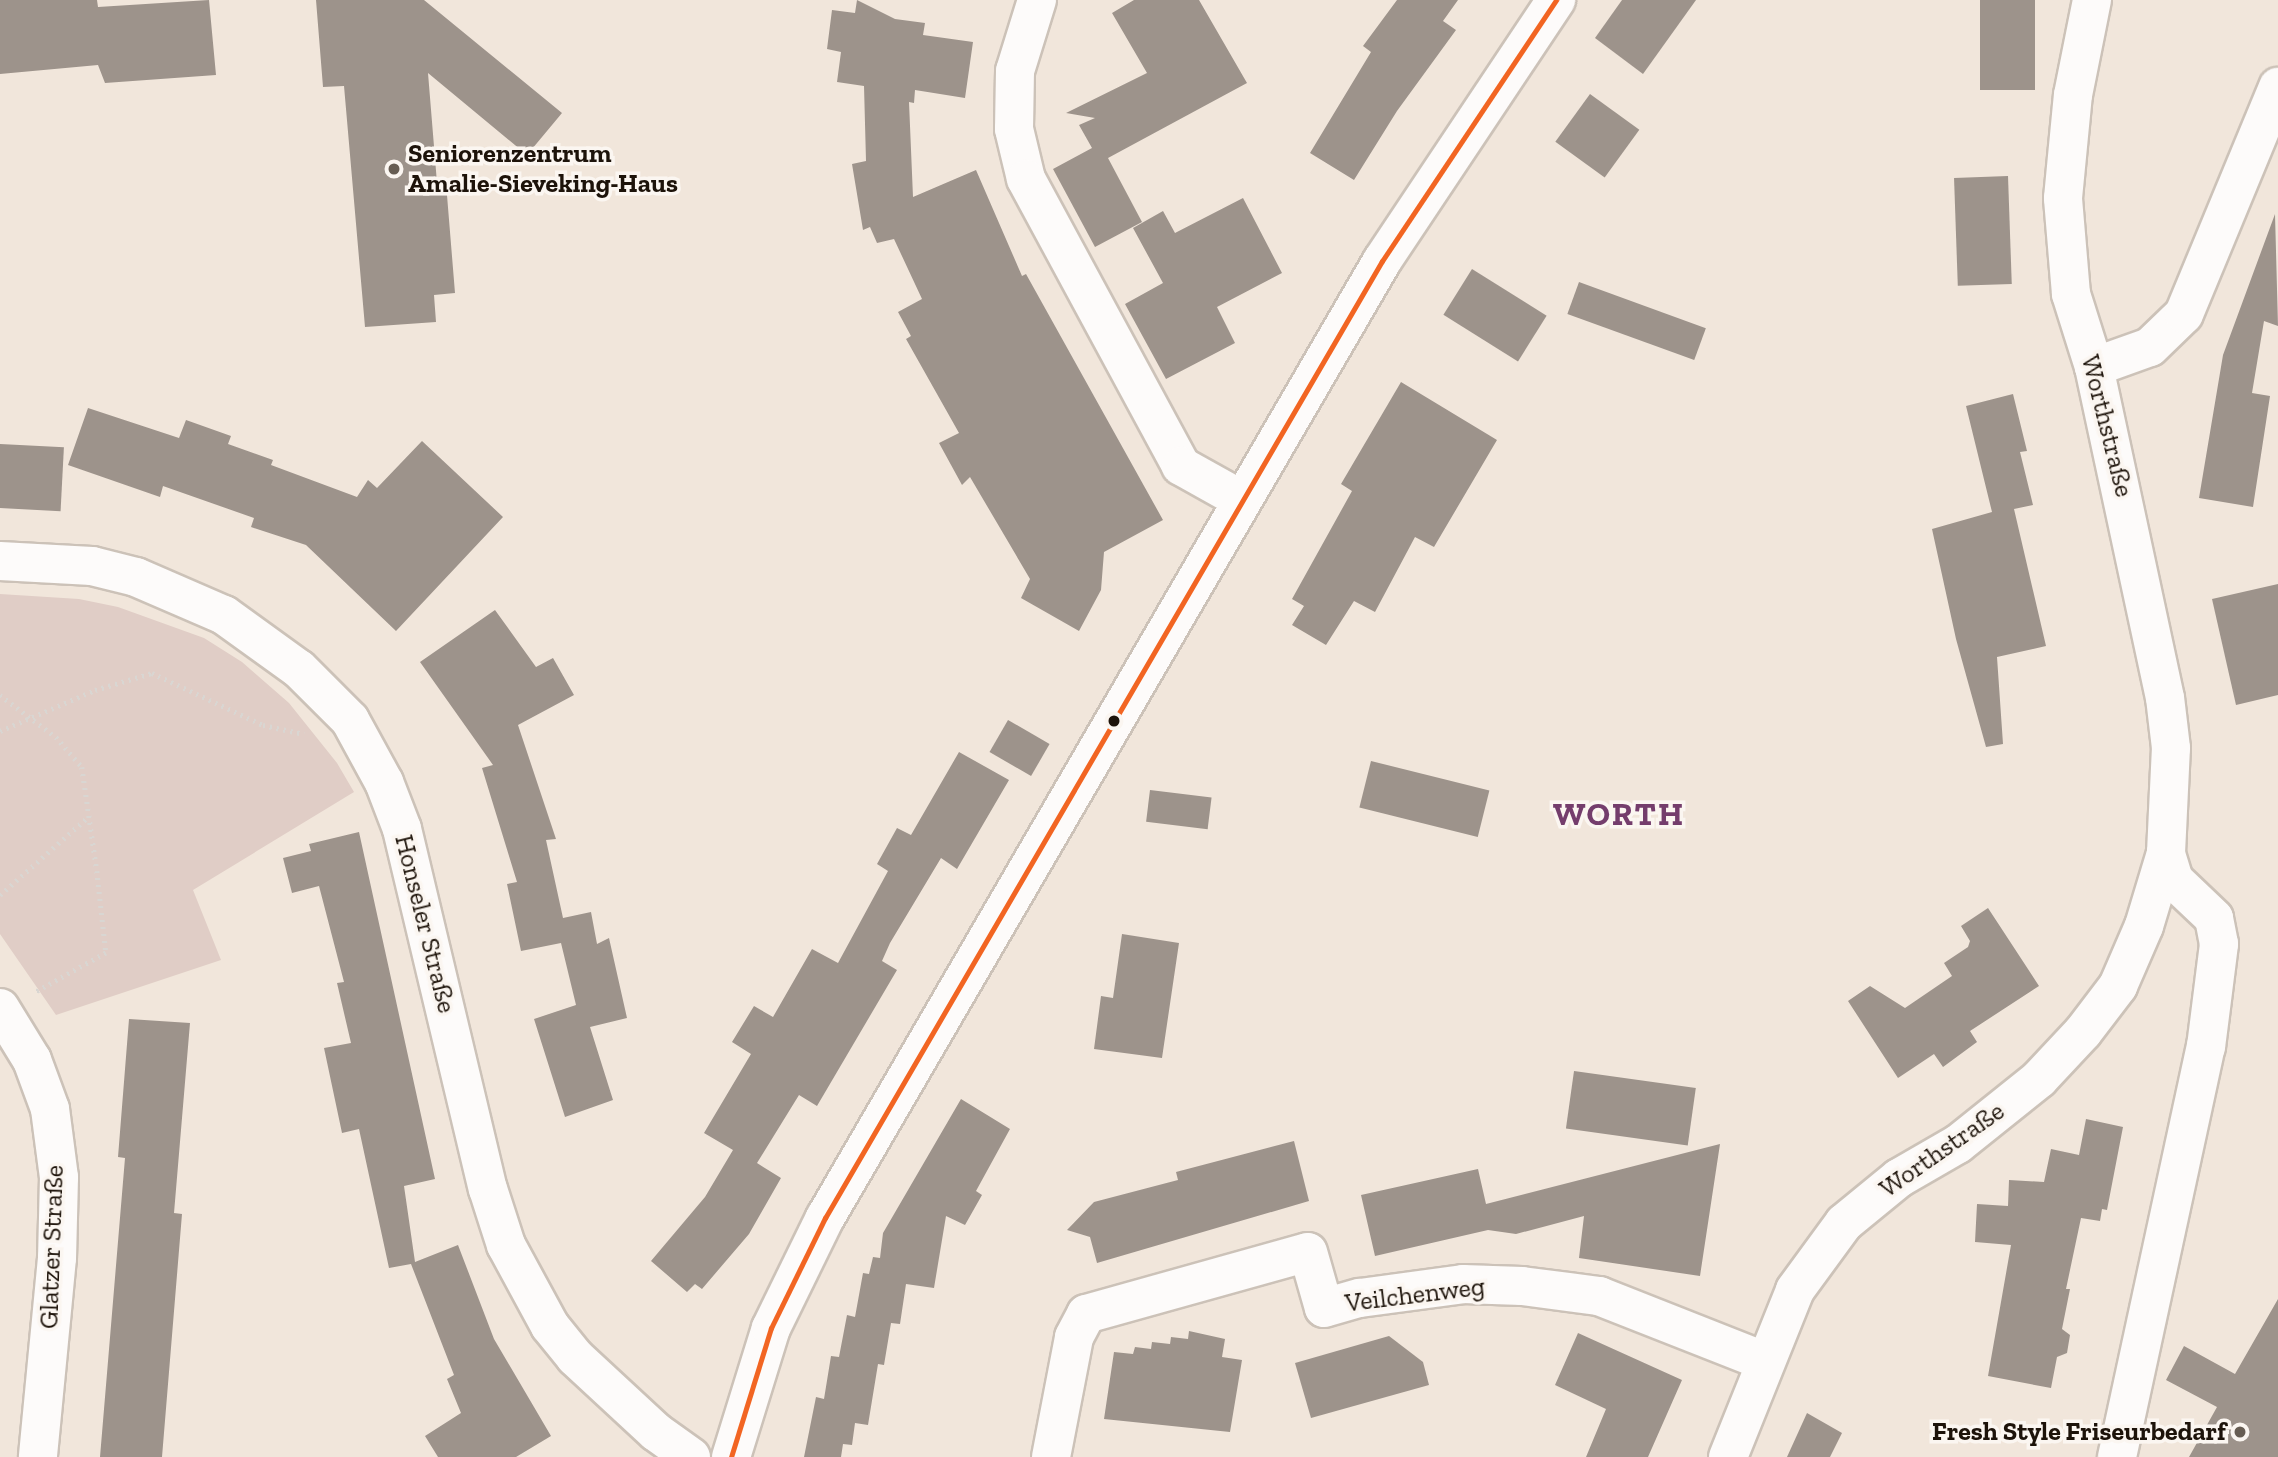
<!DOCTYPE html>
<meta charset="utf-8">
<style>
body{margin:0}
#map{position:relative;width:2278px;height:1457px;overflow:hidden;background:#f1e6db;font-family:"Zilla Slab",serif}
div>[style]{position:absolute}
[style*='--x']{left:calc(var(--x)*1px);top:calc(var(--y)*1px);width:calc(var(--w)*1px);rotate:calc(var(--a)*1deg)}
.green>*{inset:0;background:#e0cdc6}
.building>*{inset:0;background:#9d938b;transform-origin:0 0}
.path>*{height:4.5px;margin-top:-2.25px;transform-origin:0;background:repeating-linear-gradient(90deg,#d9d6d2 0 2px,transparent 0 7px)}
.roads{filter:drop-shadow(2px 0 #ccc2b8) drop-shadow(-2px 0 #ccc2b8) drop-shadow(0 2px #ccc2b8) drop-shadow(0 -2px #ccc2b8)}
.minor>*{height:38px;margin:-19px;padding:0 19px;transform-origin:19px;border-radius:19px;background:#fdfbfa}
.bus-1>*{height:5px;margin:-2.5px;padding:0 2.5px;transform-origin:2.5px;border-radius:2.5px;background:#f26522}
.dots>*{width:19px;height:19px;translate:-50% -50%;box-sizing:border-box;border:4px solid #fbf6f1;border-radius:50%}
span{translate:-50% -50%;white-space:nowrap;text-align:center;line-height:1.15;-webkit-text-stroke:7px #fbf6f1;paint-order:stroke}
.poi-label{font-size:26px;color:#1d130a;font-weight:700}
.left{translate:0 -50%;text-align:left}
.right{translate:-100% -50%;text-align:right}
.street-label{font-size:26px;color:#1d130a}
.district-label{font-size:33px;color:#743d6c;font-weight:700;letter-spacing:2px}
</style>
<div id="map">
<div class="green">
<div style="clip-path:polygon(0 594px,79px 599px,118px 607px,204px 638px,242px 662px,289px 703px,337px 763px,354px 792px,193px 890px,221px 960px,56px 1015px,0 934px)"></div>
</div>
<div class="building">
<div style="clip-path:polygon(0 0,97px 0,98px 7px,209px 0,216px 75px,105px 83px,98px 65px,0 74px)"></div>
<div style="clip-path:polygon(316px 0,424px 0,562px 113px,527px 155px,428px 73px,437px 183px,446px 183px,455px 293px,434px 295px,436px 322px,365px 327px,344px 86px,323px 87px)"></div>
<div style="clip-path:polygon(857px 0,895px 19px,925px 23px,923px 35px,973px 42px,965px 98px,915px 90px,914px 103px,909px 102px,913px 197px,976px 170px,1022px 276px,1026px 274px,1163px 520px,1104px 552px,1101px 590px,1079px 631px,1021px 598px,1030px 579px,970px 477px,962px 485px,939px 443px,959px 433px,906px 339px,911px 336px,898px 312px,922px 299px,894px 239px,877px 243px,870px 227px,863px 230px,852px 164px,866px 161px,864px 86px,837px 82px,841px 52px,827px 49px,832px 10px,855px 13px)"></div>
<div style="clip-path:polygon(1134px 0,1199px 0,1247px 83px,1108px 158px,1142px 222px,1095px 247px,1053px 169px,1092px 148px,1079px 125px,1095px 118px,1066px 113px,1147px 73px,1112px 13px)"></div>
<div style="clip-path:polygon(1397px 0,1458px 0,1443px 21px,1456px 30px,1397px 111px,1354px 180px,1310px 153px,1371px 52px,1363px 46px)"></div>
<div style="clip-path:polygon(1622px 0,1696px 0,1643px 74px,1595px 38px)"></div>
<div style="left:1980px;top:0;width:55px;height:90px"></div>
<div style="left:1590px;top:94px;width:61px;height:59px;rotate:36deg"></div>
<div style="left:2008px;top:176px;width:108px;height:54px;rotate:88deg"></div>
<div style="clip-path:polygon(1243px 198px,1282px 273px,1217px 307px,1235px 343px,1166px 379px,1125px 304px,1163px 283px,1133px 228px,1163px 211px,1175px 233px)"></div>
<div style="clip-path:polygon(2275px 214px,2278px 326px,2264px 321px,2252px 393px,2270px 396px,2253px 507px,2199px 498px,2223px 355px)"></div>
<div style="left:1472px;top:269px;width:88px;height:54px;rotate:32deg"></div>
<div style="left:1579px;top:282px;width:135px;height:34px;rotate:20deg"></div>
<div style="clip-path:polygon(1401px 382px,1497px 440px,1434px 547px,1415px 537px,1375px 612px,1354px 601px,1326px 645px,1292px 625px,1304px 606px,1292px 599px,1352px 491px,1341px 484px)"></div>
<div style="clip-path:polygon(2013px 394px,2027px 451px,2020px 452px,2033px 505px,2014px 509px,2046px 646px,1997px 657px,2003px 744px,1986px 747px,1956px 639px,1932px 529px,1992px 512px,1966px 406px)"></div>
<div style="clip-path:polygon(88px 408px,179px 438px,186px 420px,231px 436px,228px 444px,273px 460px,271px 465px,357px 497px,368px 480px,377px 488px,422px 441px,503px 517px,396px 631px,306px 545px,251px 527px,254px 518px,163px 486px,160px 497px,68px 465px)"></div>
<div style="left:0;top:444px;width:64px;height:64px;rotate:3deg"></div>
<div style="clip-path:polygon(2278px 584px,2278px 695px,2236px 705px,2212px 599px)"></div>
<div style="clip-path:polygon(495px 610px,536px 667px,553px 658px,574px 695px,518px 725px,556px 839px,546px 840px,563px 918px,591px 912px,597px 944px,609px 938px,627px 1018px,590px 1027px,613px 1100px,565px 1117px,534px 1019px,576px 1005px,561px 943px,521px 951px,507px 884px,517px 882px,482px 768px,493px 765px,420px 662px)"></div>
<div style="left:1008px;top:720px;width:48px;height:37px;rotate:30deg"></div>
<div style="clip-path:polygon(959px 752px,1009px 780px,957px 869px,941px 858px,890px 943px,882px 961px,897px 970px,817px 1106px,799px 1095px,757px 1163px,781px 1178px,749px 1234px,702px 1289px,695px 1284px,687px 1292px,651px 1261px,705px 1197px,733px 1150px,704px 1133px,751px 1054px,732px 1042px,754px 1006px,773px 1017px,812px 949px,838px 963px,888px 871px,877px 864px,897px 828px,911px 835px)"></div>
<div style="left:1371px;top:761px;width:122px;height:48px;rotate:14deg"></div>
<div style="left:1150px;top:790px;width:62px;height:32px;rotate:7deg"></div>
<div style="clip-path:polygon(359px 832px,435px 1179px,404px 1186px,415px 1262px,458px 1245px,494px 1339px,551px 1436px,516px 1457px,438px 1457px,425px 1436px,461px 1413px,447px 1379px,454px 1375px,411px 1264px,389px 1268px,359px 1129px,342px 1133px,324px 1048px,351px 1043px,337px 983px,344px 982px,319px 886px,292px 893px,283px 858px,311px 851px,309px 844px)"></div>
<div style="clip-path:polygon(1988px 908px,2039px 986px,1970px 1031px,1977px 1042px,1943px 1067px,1934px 1054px,1898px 1078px,1848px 1001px,1870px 986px,1905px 1008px,1952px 976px,1944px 963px,1968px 947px,1970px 941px,1961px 926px)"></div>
<div style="clip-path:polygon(1122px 934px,1179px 943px,1162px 1058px,1094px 1049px,1101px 996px,1113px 998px)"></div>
<div style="clip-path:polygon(129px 1019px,190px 1023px,174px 1213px,182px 1214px,162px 1457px,100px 1457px,125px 1158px,118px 1157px)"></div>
<div style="left:1574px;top:1071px;width:123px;height:58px;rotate:8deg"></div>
<div style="clip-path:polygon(961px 1099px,1010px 1129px,976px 1191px,982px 1195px,965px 1225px,946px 1216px,934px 1288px,906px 1284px,900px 1324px,891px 1323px,884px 1365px,878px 1364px,868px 1425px,855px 1423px,852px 1445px,843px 1444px,841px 1457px,804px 1457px,816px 1397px,824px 1399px,831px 1356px,839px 1357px,847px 1315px,855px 1317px,863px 1273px,869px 1274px,873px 1257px,880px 1258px,883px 1233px)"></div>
<div style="clip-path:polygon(2086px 1119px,2123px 1127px,2107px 1210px,2102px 1209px,2100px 1221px,2081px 1218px,2066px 1289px,2070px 1289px,2062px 1329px,2070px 1335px,2067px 1353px,2057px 1357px,2051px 1388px,1988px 1376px,2011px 1245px,1975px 1242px,1977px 1204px,2008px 1206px,2009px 1180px,2044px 1182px,2051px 1149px,2079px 1155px)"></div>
<div style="clip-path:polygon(1294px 1141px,1309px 1201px,1097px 1263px,1090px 1237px,1067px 1230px,1094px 1202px,1178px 1180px,1176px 1172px)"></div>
<div style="clip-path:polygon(1720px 1144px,1700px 1276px,1579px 1258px,1584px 1216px,1516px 1234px,1488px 1230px,1375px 1256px,1361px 1195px,1478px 1169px,1486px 1204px)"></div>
<div style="clip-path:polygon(2278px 1299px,2278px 1457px,2189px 1457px,2217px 1407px,2166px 1380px,2184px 1346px,2235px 1374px)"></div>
<div style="clip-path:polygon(1189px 1331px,1225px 1339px,1222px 1357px,1242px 1360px,1230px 1432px,1104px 1419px,1114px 1352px,1133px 1354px,1135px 1347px,1151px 1349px,1152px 1342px,1170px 1344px,1171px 1337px,1188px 1339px)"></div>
<div style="clip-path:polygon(1578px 1333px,1682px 1380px,1648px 1457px,1586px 1457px,1606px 1409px,1555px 1385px)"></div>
<div style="clip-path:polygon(1389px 1336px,1423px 1362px,1429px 1385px,1311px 1418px,1295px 1363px)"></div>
<div style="clip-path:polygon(1807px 1413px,1842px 1433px,1830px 1457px,1787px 1457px)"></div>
</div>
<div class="path">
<div style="--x:0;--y:695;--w:70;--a:36.9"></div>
<div style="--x:56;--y:737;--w:40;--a:49"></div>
<div style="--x:82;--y:767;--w:105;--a:81.8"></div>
<div style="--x:97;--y:871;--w:82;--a:83.7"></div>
<div style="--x:106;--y:953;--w:80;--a:150.9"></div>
<div style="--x:0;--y:731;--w:103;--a:-23.3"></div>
<div style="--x:95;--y:690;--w:59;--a:-16.6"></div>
<div style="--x:152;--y:673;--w:123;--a:25.1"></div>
<div style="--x:263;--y:725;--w:42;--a:12.4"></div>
<div style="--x:0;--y:895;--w:115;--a:-41.5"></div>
</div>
<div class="roads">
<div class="minor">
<div style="--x:1037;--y:0;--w:74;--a:107.2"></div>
<div style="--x:1015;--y:71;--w:58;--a:91"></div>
<div style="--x:1014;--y:129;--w:51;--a:76.5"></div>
<div style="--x:1026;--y:179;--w:326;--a:61.6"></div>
<div style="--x:1181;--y:466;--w:70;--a:29.1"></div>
<div style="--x:2094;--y:367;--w:59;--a:-19.7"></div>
<div style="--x:2150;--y:347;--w:47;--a:-44.1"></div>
<div style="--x:2184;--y:314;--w:246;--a:-67.5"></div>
<div style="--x:0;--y:561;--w:92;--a:3.1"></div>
<div style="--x:92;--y:566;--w:45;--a:14"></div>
<div style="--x:136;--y:577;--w:96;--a:23.4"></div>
<div style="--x:224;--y:615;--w:92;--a:35.8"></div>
<div style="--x:299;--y:669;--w:72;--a:45"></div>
<div style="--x:350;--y:720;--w:71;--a:61.3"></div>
<div style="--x:384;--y:782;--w:50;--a:69"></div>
<div style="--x:402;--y:829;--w:370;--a:76.6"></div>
<div style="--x:488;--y:1189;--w:59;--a:72.2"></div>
<div style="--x:506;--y:1245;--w:92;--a:61.5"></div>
<div style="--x:550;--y:1326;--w:40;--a:51"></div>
<div style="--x:575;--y:1357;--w:110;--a:42.8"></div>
<div style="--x:656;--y:1432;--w:43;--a:35.5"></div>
<div style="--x:0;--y:1008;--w:61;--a:58.4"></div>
<div style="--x:32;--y:1060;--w:52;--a:69.8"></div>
<div style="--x:50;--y:1109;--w:69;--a:82.5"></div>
<div style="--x:59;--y:1177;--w:81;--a:91.4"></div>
<div style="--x:57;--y:1258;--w:200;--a:95.5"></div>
<div style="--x:731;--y:1457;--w:135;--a:-72.8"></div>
<div style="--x:771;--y:1328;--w:123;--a:-63.9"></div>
<div style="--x:825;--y:1218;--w:1107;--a:-59.8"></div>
<div style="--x:1382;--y:261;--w:314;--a:-56.3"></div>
<div style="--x:1051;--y:1457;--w:122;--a:-79.1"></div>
<div style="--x:1074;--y:1337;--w:26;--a:-62"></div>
<div style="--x:1086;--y:1314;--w:230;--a:-15.6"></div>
<div style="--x:1308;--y:1252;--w:58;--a:74.1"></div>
<div style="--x:1324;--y:1308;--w:37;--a:-16"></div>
<div style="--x:1360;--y:1298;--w:104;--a:-7.7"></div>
<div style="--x:1463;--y:1284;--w:59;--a:1.9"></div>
<div style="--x:1522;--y:1286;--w:78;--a:7.4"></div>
<div style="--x:1599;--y:1296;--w:177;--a:21.5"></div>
<div style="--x:1728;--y:1457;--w:180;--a:-68.1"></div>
<div style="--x:1795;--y:1290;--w:83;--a:-53.8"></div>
<div style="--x:1844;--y:1223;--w:71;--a:-39.3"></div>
<div style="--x:1899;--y:1178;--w:68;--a:-30"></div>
<div style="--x:1958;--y:1144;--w:104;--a:-38.7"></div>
<div style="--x:2039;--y:1079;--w:64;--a:-46.9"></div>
<div style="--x:2083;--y:1032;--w:58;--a:-52.7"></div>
<div style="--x:2118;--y:986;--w:65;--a:-66.6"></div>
<div style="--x:2144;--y:926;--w:76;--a:-73.2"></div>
<div style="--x:2166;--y:853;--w:105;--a:-87.3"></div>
<div style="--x:2171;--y:748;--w:50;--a:-96.8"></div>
<div style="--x:2165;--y:698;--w:339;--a:-102.1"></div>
<div style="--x:2094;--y:367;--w:77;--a:-107.5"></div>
<div style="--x:2071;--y:294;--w:96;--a:-94.8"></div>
<div style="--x:2063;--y:198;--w:103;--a:-84.5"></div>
<div style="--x:2073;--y:95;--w:97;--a:-78.7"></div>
<div style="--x:2117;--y:1457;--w:420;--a:-77.8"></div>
<div style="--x:2206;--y:1047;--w:104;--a:-82.8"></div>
<div style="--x:2219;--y:944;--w:26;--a:-101"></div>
<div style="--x:2214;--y:918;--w:55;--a:-136.5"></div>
<div style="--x:2174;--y:880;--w:28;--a:-107"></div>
</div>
</div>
<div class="bus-1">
<div style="--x:731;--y:1457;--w:135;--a:-72.8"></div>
<div style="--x:771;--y:1328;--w:123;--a:-63.9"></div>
<div style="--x:825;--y:1218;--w:1107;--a:-59.8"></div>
<div style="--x:1382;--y:261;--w:314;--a:-56.3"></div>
</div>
<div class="dots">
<div style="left:394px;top:169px;background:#675d53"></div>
<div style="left:1114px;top:721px;background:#1d130a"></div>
<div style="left:2240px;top:1432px;background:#675d53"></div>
</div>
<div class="poi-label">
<span class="left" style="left:408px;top:169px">Seniorenzentrum<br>Amalie-Sieveking-Haus</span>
<span class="right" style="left:2226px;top:1432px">Fresh Style Friseurbedarf</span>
</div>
<div class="street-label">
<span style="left:2107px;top:426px;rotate:76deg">Worthstraße</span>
<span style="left:425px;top:924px;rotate:76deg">Honseler Straße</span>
<span style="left:1942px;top:1150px;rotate:-35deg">Worthstraße</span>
<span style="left:52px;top:1247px;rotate:-88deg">Glatzer Straße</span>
<span style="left:1415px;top:1295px;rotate:-7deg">Veilchenweg</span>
</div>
<div class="district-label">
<span style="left:1619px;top:814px">WORTH</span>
</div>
</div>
